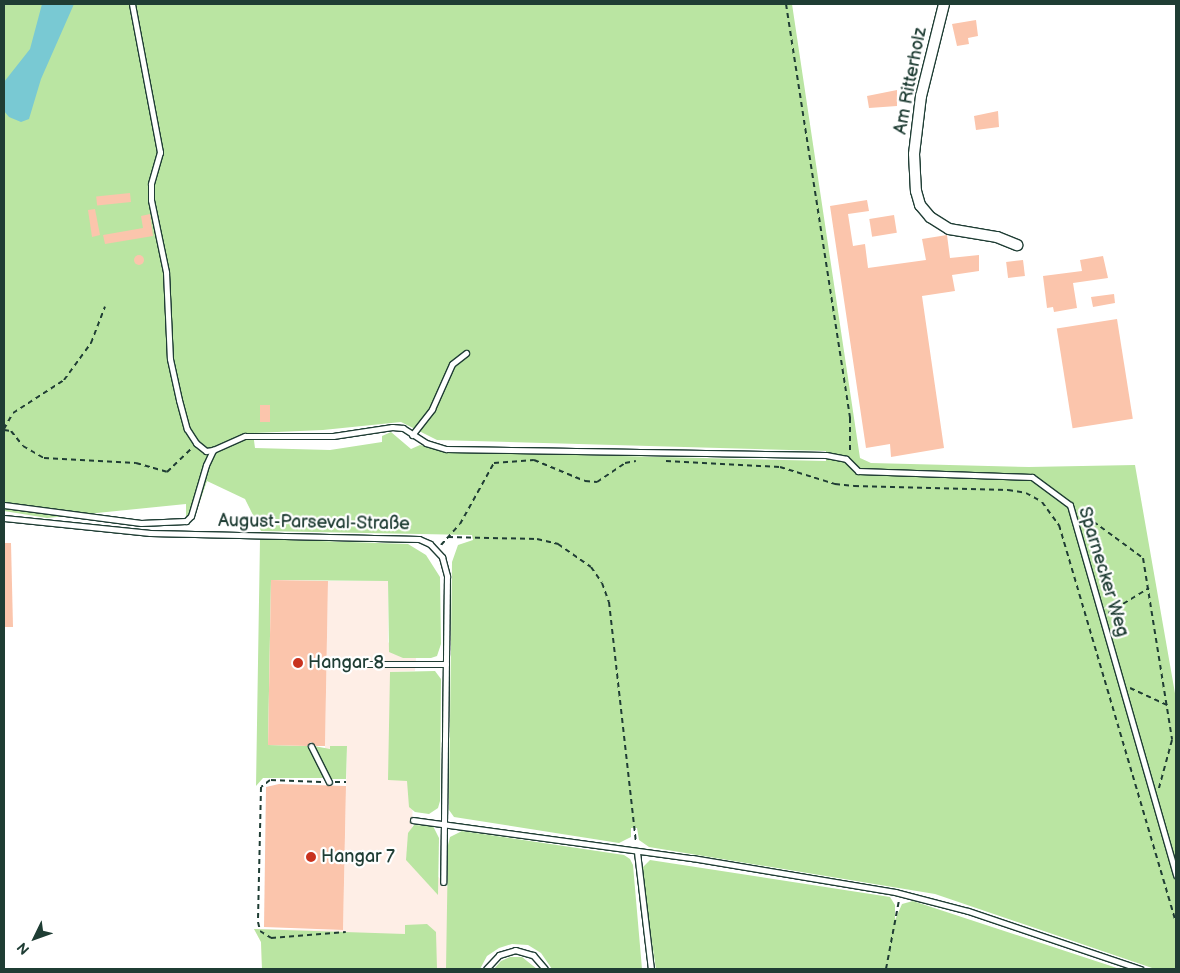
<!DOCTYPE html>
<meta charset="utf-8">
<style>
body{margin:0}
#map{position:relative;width:1180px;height:973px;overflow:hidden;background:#fff;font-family:"Balsamiq Sans",sans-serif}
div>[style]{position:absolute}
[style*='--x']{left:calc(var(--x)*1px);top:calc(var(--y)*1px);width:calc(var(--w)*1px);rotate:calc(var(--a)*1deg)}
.built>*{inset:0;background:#feeee6}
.green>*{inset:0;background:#bae5a2}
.water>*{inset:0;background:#79c9d3}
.building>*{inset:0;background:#fbc5ac;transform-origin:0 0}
.round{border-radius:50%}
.path>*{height:2px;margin-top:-1px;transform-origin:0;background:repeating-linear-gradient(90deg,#1f3d34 0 5px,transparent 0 9px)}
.roads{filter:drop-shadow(1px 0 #1f3d34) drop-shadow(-1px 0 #1f3d34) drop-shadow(0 1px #1f3d34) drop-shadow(0 -1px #1f3d34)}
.service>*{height:5px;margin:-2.5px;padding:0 2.5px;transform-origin:2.5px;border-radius:2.5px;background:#fff}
.minor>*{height:10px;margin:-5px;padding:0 5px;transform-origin:5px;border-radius:5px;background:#fff}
.dots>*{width:14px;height:14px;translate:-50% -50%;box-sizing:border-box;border:2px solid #fff;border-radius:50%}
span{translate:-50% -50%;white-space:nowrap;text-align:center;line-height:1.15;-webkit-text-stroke:4.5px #fff;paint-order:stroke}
.street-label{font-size:18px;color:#1f3d34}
.poi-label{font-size:18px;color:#1f3d34}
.left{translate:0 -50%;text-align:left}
.frame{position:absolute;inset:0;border:5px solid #1f3d34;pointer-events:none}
.north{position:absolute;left:10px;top:913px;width:50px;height:50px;-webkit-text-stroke:4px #fff;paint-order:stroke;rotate:228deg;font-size:14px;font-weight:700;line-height:20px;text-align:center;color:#1f3d34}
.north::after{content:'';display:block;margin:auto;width:18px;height:22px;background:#1f3d34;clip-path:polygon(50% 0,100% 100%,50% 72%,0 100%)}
</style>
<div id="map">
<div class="built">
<div style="clip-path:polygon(328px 581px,388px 581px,388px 642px,403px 658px,416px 658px,415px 671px,390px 672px,413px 778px,412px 846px,476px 921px,475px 969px,262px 969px,261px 942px,254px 929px,343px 930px,347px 747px,325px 749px)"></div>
</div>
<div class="green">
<div style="clip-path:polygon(evenodd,4px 4px,792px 4px,860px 458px,871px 463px,1029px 467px,1135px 465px,1176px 699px,1176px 969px,1155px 969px,935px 894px,649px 847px,639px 840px,637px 828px,631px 828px,631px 837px,619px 843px,454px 817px,449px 810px,449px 800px,452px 562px,458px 545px,473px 540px,472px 535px,261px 531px,245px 499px,207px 481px,195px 516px,186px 521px,186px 504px,47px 518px,4px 511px,4px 4px,401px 422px,437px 440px,826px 451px,826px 461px,454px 452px,420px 445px,411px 449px,391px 432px,382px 436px,382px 442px,330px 450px,255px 448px,253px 433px,323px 430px,401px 422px)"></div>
<div style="clip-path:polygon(260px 539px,408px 544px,426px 555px,440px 577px,441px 644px,437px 656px,431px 658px,403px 658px,389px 652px,388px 581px,271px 580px,268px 745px,308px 746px,325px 778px,263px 778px,256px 786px)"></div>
<div style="clip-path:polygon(435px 671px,441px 679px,440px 801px,438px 808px,429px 814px,415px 812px,409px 807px,407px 781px,388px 780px,390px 672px)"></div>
<div style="clip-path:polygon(314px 746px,330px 749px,330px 746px,347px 746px,346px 779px,330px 779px)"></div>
<div style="clip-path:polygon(414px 825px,433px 826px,439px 838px,438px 895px,406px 860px,408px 833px)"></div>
<div style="clip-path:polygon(462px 831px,624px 855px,630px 859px,633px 865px,642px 969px,552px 969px,541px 953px,528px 945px,512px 944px,499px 948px,487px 956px,480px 969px,446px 969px,448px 845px,450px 837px)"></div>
<div style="clip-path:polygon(650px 860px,890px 897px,895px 905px,895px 920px,902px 904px,913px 901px,1120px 969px,656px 969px,641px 869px)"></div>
<div style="clip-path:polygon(427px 924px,436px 932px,437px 969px,262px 969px,261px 942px,254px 929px,405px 934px,405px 925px)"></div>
<div style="clip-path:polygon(510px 957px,522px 957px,537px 969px,494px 969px,501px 961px)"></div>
</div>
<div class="water">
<div style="clip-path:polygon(42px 4px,74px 4px,41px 79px,29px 119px,21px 122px,9px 117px,4px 111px,4px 82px,30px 49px)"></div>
</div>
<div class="building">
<div style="clip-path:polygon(976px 20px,978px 36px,968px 38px,969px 44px,957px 46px,952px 24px)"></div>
<div style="clip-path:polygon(897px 90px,897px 106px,869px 108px,867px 96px)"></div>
<div style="clip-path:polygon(998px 111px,999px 127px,976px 130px,974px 116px)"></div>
<div style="left:130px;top:193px;width:9px;height:34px;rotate:84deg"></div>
<div style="clip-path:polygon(867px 200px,869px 211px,848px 214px,853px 246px,865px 244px,868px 268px,926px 260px,922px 239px,947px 235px,950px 258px,979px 255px,979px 271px,952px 275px,955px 291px,922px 296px,944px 448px,891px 457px,890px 444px,866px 448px,830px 206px)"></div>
<div style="clip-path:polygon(95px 209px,100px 235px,92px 237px,88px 210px)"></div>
<div style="clip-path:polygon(150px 214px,153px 236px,105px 244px,103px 235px,143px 228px,141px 216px)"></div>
<div style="left:894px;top:215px;width:18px;height:25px;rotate:81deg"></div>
<div class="round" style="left:134px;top:255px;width:10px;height:10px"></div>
<div style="clip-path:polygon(1103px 256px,1108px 278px,1073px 283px,1077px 308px,1054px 312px,1053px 307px,1047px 308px,1043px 276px,1082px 271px,1080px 260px)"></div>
<div style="left:1023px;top:260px;width:16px;height:17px;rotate:83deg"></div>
<div style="clip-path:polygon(1114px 294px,1115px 303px,1093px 307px,1091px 297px)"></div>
<div style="left:1117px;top:319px;width:101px;height:61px;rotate:81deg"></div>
<div style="left:260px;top:405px;width:10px;height:17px"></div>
<div style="clip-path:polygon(4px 543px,11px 543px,13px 627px,4px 627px)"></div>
<div style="clip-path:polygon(271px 580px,328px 581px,325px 746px,316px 746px,311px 742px,307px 746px,268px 745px)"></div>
<div style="clip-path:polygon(279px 784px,346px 786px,343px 930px,264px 927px,266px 787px)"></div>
</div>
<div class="path">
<div style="--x:786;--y:4;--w:419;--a:81.2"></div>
<div style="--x:850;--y:418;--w:36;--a:90"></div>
<div style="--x:4;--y:429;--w:18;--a:-61"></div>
<div style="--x:13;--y:413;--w:61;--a:-32.9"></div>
<div style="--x:64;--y:380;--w:46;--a:-53.9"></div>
<div style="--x:91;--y:343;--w:39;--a:-69"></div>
<div style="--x:4;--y:430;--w:7;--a:8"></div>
<div style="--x:11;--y:431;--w:19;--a:51"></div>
<div style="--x:23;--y:446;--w:24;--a:30"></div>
<div style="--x:44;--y:458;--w:92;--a:3.1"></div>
<div style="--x:136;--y:463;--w:32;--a:16"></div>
<div style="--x:167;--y:472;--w:35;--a:-44"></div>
<div style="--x:666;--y:461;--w:114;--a:3"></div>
<div style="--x:780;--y:467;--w:58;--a:17.2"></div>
<div style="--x:835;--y:484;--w:19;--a:6"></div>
<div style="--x:854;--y:486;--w:154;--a:1.5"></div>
<div style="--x:1008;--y:490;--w:18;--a:9"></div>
<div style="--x:1026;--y:493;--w:18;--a:29"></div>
<div style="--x:1042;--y:502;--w:29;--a:54"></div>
<div style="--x:1059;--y:525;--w:415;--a:73.6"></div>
<div style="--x:1079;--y:511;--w:79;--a:36.3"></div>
<div style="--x:1143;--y:558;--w:184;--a:80.9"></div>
<div style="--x:1172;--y:740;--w:50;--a:105.2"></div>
<div style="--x:448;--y:537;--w:89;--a:1.3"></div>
<div style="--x:537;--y:539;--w:22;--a:13"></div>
<div style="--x:558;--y:544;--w:40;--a:34.9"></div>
<div style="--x:591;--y:567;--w:19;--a:55"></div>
<div style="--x:602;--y:583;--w:20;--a:70"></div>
<div style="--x:609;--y:602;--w:242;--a:83.6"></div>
<div style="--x:441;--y:545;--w:28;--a:-48"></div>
<div style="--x:460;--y:524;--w:70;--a:-60.9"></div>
<div style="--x:494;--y:463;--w:40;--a:-4.3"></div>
<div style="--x:534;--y:460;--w:55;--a:22.4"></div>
<div style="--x:585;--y:481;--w:12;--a:5"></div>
<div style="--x:597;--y:482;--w:34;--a:-34"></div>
<div style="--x:625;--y:463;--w:11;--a:-10"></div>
<div style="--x:1108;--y:613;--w:48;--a:-31.4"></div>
<div style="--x:1130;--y:688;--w:41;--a:24.7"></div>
<div style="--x:321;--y:782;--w:51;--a:-177.8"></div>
<div style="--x:270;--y:780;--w:11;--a:142"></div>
<div style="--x:261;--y:787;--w:135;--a:91.3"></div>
<div style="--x:258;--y:922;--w:9;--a:77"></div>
<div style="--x:260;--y:931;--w:13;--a:32"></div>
<div style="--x:271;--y:938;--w:75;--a:-4.6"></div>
<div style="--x:335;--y:782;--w:11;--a:0"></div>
<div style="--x:886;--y:969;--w:70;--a:-79.3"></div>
</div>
<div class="roads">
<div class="service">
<div style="--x:132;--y:4;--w:151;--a:79.3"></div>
<div style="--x:160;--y:152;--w:33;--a:106"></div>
<div style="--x:151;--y:184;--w:16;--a:90"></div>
<div style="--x:151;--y:200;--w:74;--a:78.2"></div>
<div style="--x:166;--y:272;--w:87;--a:87.4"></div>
<div style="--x:170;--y:359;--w:42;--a:77.6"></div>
<div style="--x:179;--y:400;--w:30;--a:75"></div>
<div style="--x:187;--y:429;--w:17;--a:57"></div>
<div style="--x:196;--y:443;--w:13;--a:39"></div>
<div style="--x:206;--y:451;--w:7;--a:-8"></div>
<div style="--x:213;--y:450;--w:35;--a:-24"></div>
<div style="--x:245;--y:436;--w:88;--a:0"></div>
<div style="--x:333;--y:436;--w:60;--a:-8.7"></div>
<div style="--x:392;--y:427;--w:11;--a:5"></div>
<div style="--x:403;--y:428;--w:27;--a:33"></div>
<div style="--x:426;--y:443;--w:21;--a:17"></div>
<div style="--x:446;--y:449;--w:380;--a:0.9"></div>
<div style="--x:826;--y:455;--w:20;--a:11"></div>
<div style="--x:846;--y:459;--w:17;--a:45"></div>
<div style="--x:858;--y:471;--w:174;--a:2"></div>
<div style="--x:1032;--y:477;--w:47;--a:36.4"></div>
<div style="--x:1070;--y:505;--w:385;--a:74"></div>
<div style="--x:412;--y:435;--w:33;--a:-52"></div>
<div style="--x:432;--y:409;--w:49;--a:-66"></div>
<div style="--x:452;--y:364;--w:18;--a:-38"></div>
<div style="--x:4;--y:505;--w:138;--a:7.5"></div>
<div style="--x:141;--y:523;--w:45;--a:-2.5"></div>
<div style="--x:186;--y:521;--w:7;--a:-45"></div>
<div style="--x:191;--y:516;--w:53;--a:-73.6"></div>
<div style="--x:206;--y:465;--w:17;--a:-65"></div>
<div style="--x:4;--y:518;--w:147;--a:5.9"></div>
<div style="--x:150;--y:533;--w:269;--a:1.3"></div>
<div style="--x:419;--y:539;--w:12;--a:24"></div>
<div style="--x:430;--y:544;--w:18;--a:47"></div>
<div style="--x:442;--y:557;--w:20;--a:75"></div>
<div style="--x:447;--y:576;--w:306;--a:90.7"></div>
<div style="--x:341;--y:664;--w:105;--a:0"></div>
<div style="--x:311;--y:746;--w:40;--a:63.4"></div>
<div style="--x:413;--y:820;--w:282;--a:7.8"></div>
<div style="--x:692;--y:858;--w:206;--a:9.5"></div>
<div style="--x:895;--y:892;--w:75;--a:14.6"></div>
<div style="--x:968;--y:911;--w:182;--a:18.6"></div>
<div style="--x:637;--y:852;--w:118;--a:83.2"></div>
<div style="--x:486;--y:969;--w:19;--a:-47"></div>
<div style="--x:499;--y:955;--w:17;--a:-17"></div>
<div style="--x:515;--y:950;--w:19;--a:16"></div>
<div style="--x:533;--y:955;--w:18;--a:49"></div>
</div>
<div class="minor">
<div style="--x:944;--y:4;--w:95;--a:104"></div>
<div style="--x:921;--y:96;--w:58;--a:96.9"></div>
<div style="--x:914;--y:154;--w:37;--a:87"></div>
<div style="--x:916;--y:191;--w:15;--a:74"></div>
<div style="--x:920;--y:205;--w:16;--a:50"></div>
<div style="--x:930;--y:217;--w:22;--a:32"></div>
<div style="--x:949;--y:229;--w:49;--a:9.5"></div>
<div style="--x:997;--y:237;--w:22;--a:22"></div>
</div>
</div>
<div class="dots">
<div style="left:298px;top:663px;background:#c8321e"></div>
<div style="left:311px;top:857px;background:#c8321e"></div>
</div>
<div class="street-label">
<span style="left:911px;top:81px;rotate:-79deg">Am Ritterholz</span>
<span style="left:314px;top:523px;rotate:1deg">August-Parseval-Straße</span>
<span style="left:1103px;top:572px;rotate:73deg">Sparnecker Weg</span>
</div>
<div class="poi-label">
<span class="left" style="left:308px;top:663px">Hangar 8</span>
<span class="left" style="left:321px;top:857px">Hangar 7</span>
</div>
<div class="frame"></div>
<div class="north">N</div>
</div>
